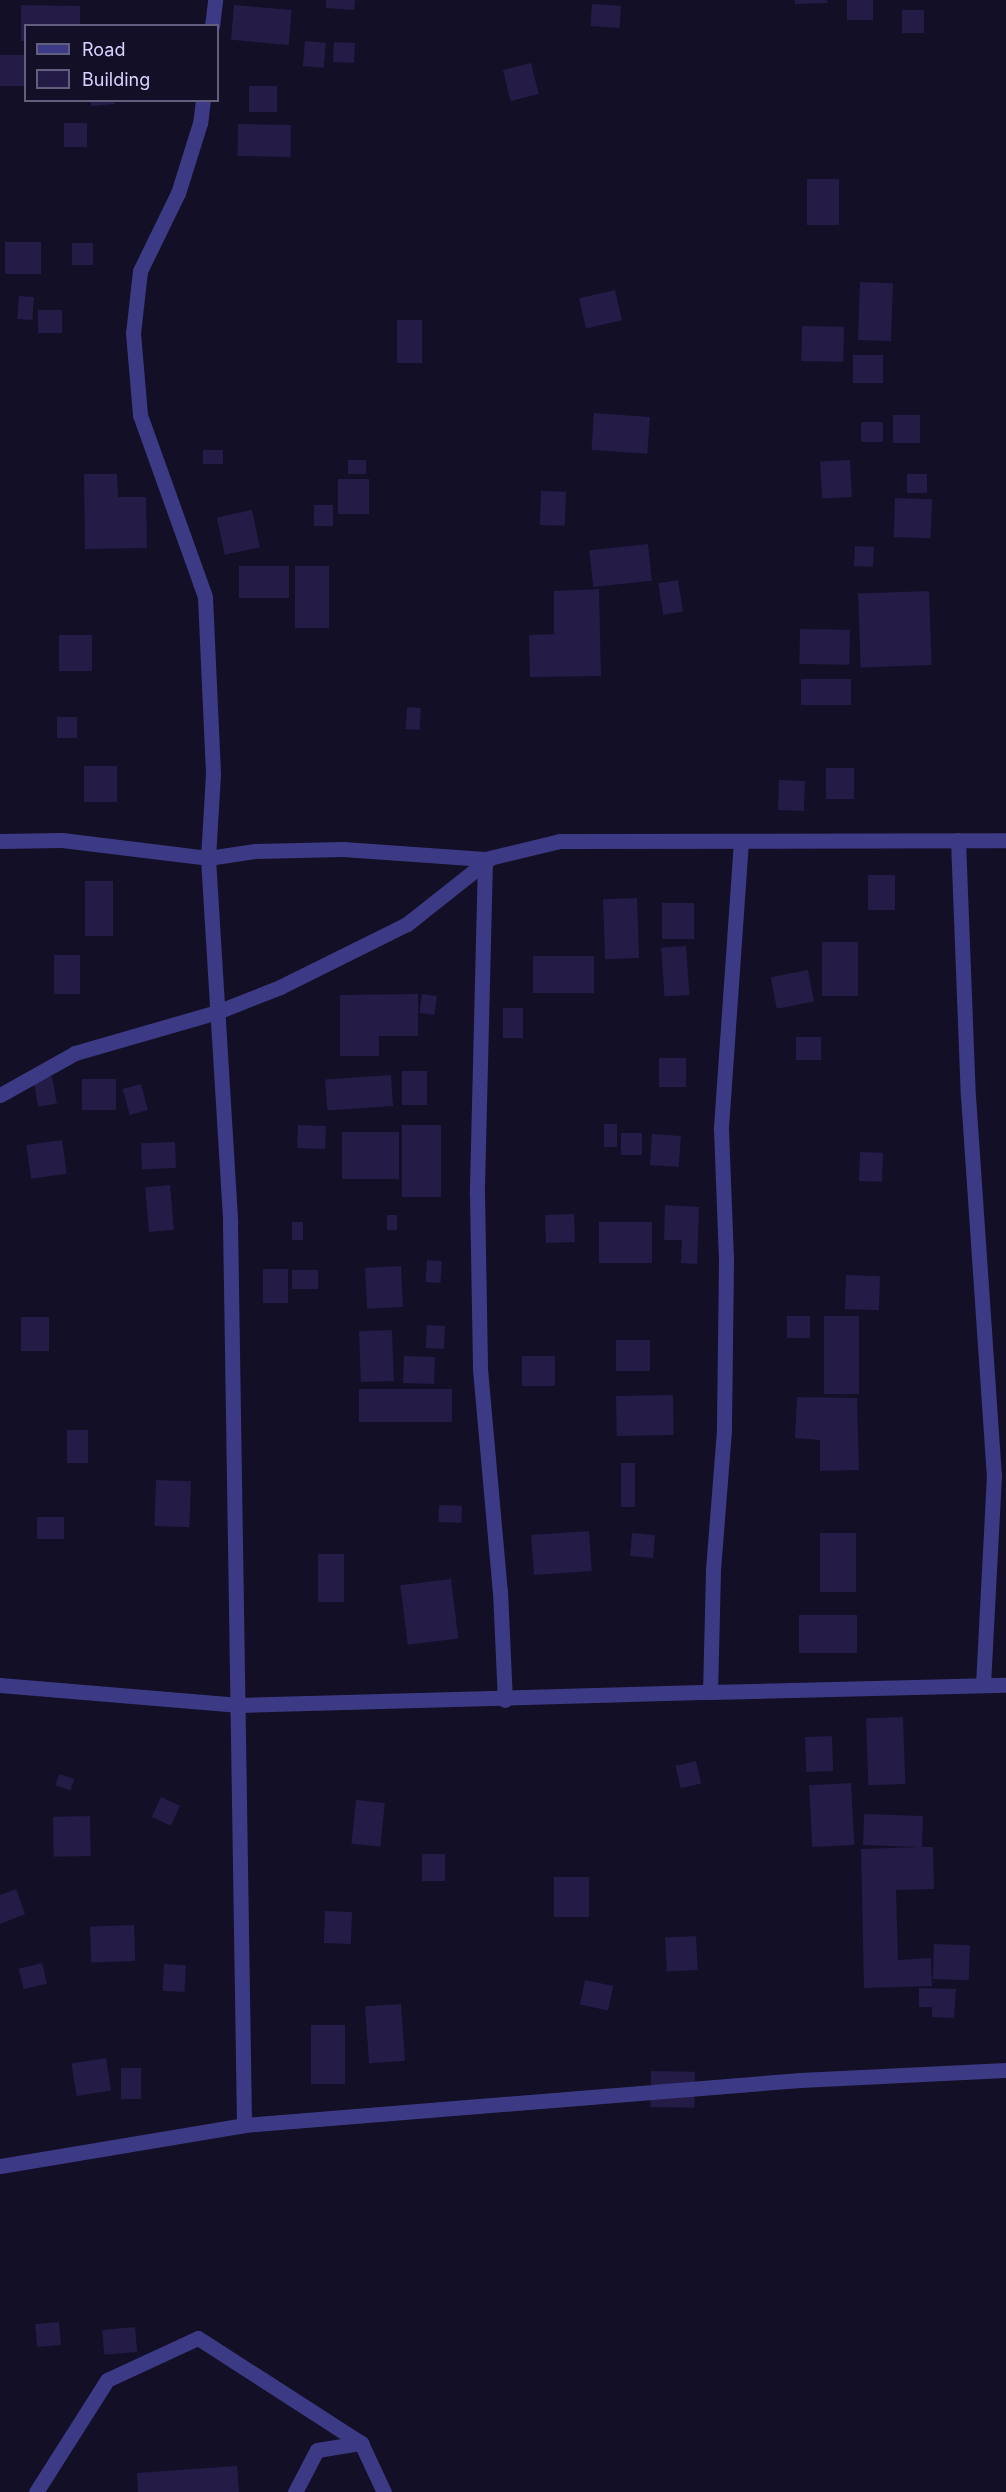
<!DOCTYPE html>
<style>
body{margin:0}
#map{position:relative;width:1006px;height:2492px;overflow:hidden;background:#130f26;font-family:Inter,sans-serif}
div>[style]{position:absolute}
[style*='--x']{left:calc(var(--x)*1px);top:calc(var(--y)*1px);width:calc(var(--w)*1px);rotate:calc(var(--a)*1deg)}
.building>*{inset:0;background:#241b47;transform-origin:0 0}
.service>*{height:15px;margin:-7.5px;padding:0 7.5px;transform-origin:7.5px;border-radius:7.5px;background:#3d3a85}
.minor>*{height:15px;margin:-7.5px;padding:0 7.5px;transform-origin:7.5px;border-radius:7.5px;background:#3d3a85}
span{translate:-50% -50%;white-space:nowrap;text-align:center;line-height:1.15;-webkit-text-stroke:4.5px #130f26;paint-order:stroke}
.legend{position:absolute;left:24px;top:24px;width:195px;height:78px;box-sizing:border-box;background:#130f26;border:2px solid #625e7d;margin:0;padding:8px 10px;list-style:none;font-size:18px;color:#d9d4ff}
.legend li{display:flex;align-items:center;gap:12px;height:30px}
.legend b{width:30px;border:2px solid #625e7d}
</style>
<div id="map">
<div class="building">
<div style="clip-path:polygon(326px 0,355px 0,354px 10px,326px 8px)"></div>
<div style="clip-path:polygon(795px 0,827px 0,828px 3px,795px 4px)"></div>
<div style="left:847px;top:0;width:26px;height:20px"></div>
<div style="left:592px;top:4px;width:29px;height:22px;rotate:4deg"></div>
<div style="clip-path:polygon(21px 5px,80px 6px,80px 26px,26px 26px,26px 41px,21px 41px)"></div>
<div style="left:234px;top:5px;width:58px;height:35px;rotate:5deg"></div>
<div style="left:902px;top:10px;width:22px;height:23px"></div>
<div style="left:305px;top:41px;width:21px;height:25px;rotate:5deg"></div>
<div style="left:334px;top:42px;width:21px;height:20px;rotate:3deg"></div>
<div style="left:26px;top:55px;width:31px;height:26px;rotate:90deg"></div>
<div style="left:531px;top:63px;width:32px;height:29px;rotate:76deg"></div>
<div style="left:277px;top:86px;width:26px;height:28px;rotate:90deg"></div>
<div style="clip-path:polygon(90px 100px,114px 100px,115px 104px,91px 106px)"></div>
<div style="left:87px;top:123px;width:24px;height:23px;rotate:90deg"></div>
<div style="left:238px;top:124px;width:53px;height:32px;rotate:1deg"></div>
<div style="left:807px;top:179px;width:32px;height:46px"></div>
<div style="left:5px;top:242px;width:36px;height:32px"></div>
<div style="left:72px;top:243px;width:21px;height:22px"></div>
<div style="left:860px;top:282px;width:33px;height:58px;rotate:2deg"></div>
<div style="left:615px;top:290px;width:31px;height:37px;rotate:77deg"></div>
<div style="left:19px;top:296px;width:15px;height:23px;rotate:4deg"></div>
<div style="left:38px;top:310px;width:24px;height:23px"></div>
<div style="left:397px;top:320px;width:25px;height:43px"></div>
<div style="left:802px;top:326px;width:42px;height:35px;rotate:1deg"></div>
<div style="left:853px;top:355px;width:30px;height:28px"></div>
<div style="left:594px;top:413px;width:56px;height:37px;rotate:4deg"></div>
<div style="left:893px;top:415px;width:27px;height:28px"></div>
<div style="left:861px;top:422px;width:22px;height:20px"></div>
<div style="left:203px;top:450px;width:20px;height:14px"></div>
<div style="left:348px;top:460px;width:18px;height:14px"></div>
<div style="left:850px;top:460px;width:37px;height:30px;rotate:87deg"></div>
<div style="clip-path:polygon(84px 474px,117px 474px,118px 497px,146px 497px,147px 548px,85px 549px)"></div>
<div style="left:907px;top:474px;width:20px;height:19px"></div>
<div style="left:338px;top:479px;width:31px;height:35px"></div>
<div style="left:541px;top:491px;width:25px;height:34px;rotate:2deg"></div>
<div style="left:895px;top:498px;width:37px;height:39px;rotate:2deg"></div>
<div style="left:314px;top:505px;width:19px;height:21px"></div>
<div style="left:252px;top:510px;width:38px;height:36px;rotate:78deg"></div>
<div style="left:648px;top:544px;width:37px;height:59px;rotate:84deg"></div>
<div style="left:855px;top:546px;width:19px;height:20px;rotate:3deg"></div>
<div style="left:239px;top:566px;width:50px;height:32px"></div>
<div style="left:295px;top:566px;width:34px;height:62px"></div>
<div style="left:678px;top:580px;width:32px;height:20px;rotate:81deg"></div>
<div style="clip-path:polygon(599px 589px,601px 676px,530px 677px,529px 635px,554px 634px,554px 591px)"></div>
<div style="left:929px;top:591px;width:74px;height:71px;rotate:88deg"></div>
<div style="left:800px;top:629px;width:50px;height:35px;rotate:1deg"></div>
<div style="left:59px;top:635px;width:33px;height:36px"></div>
<div style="left:801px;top:679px;width:50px;height:26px"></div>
<div style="left:407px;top:707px;width:14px;height:22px;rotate:4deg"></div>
<div style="left:57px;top:717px;width:20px;height:21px"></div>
<div style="left:84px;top:766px;width:33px;height:36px"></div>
<div style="left:826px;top:768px;width:28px;height:31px"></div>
<div style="left:779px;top:780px;width:26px;height:30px;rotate:2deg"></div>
<div style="left:868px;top:875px;width:27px;height:35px"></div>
<div style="left:85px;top:881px;width:28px;height:55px"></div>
<div style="left:637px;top:898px;width:60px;height:34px;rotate:88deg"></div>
<div style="left:662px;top:903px;width:32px;height:36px"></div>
<div style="left:822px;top:942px;width:36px;height:54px"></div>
<div style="left:686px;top:946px;width:49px;height:25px;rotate:86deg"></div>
<div style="left:54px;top:955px;width:26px;height:39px"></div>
<div style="left:533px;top:956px;width:61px;height:37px"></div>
<div style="left:808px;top:970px;width:32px;height:38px;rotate:79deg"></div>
<div style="clip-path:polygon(418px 994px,418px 1036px,379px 1036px,379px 1056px,340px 1056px,340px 995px)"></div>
<div style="left:422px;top:994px;width:15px;height:19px;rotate:8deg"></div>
<div style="left:503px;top:1008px;width:20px;height:30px"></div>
<div style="left:796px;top:1037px;width:25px;height:23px"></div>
<div style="left:659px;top:1058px;width:27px;height:29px"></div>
<div style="left:402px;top:1071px;width:25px;height:34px"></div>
<div style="left:391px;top:1075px;width:31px;height:66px;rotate:86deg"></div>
<div style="left:52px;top:1076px;width:28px;height:19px;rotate:80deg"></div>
<div style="left:82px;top:1079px;width:34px;height:31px"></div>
<div style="left:141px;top:1084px;width:27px;height:19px;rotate:75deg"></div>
<div style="left:604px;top:1124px;width:13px;height:23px"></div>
<div style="left:298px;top:1125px;width:28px;height:23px;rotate:2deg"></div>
<div style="left:402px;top:1125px;width:39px;height:72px"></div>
<div style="left:342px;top:1132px;width:57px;height:47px"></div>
<div style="left:621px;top:1133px;width:21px;height:22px"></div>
<div style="left:652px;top:1134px;width:29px;height:31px;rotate:4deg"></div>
<div style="left:62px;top:1140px;width:34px;height:36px;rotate:82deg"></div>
<div style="left:175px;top:1142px;width:26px;height:34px;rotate:88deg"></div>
<div style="left:860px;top:1152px;width:23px;height:29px;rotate:2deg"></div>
<div style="left:170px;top:1185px;width:45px;height:25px;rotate:85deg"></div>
<div style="clip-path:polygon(665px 1205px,699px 1207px,697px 1264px,681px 1263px,682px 1240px,664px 1240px)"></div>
<div style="left:574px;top:1214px;width:28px;height:29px;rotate:88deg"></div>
<div style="left:387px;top:1215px;width:10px;height:15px"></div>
<div style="left:292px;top:1222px;width:11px;height:18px"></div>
<div style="left:599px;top:1222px;width:53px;height:41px"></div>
<div style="left:427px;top:1260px;width:15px;height:22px;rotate:4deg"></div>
<div style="left:401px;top:1266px;width:41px;height:36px;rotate:87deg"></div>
<div style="left:263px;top:1269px;width:25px;height:34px"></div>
<div style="left:292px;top:1270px;width:26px;height:19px"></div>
<div style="left:846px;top:1275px;width:34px;height:34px;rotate:2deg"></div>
<div style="left:787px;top:1316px;width:23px;height:22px"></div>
<div style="left:824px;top:1316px;width:35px;height:78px"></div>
<div style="left:21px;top:1317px;width:28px;height:34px"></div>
<div style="left:427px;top:1325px;width:18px;height:23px;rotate:3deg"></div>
<div style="left:392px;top:1330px;width:51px;height:33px;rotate:88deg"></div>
<div style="left:650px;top:1340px;width:31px;height:34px;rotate:90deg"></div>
<div style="left:404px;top:1356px;width:31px;height:27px;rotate:2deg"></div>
<div style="left:522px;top:1356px;width:33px;height:30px"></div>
<div style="left:359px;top:1389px;width:93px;height:33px"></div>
<div style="left:673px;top:1395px;width:40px;height:57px;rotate:89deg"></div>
<div style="clip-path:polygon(797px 1397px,857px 1398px,859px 1470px,820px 1471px,820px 1440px,795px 1438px)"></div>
<div style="left:67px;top:1430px;width:21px;height:33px"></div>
<div style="left:621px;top:1463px;width:14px;height:44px"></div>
<div style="left:156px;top:1480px;width:35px;height:46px;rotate:2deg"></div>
<div style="left:439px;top:1505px;width:23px;height:17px;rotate:2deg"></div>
<div style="left:37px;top:1517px;width:27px;height:22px"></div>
<div style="left:589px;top:1531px;width:40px;height:58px;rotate:86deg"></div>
<div style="left:632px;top:1533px;width:23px;height:23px;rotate:5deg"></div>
<div style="left:820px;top:1533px;width:36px;height:59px"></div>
<div style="left:344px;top:1554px;width:48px;height:26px;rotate:90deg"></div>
<div style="left:451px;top:1579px;width:60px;height:51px;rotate:83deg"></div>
<div style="left:799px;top:1615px;width:58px;height:38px"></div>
<div style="left:903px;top:1717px;width:67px;height:37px;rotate:88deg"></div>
<div style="left:832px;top:1736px;width:35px;height:27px;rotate:88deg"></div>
<div style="left:696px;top:1761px;width:23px;height:21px;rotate:77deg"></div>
<div style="left:59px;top:1774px;width:16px;height:12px;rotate:18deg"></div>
<div style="left:851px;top:1783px;width:62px;height:42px;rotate:87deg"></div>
<div style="left:161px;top:1797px;width:21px;height:22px;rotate:25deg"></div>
<div style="left:356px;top:1800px;width:29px;height:44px;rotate:6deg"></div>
<div style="clip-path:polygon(864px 1814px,923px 1816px,922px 1847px,933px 1847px,934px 1889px,896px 1890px,898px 1960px,931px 1958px,932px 1986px,864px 1988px,861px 1849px,920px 1847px,863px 1845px)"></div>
<div style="left:90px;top:1816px;width:40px;height:37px;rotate:89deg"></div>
<div style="left:422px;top:1854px;width:23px;height:27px"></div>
<div style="left:554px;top:1877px;width:35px;height:40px"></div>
<div style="clip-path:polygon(16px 1889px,25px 1914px,0 1924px,0 1895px)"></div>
<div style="left:325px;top:1911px;width:27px;height:32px;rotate:2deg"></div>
<div style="left:134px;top:1925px;width:36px;height:44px;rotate:88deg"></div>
<div style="left:696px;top:1936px;width:34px;height:31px;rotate:87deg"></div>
<div style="left:934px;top:1944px;width:36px;height:35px;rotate:2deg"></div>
<div style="left:42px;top:1963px;width:21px;height:24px;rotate:76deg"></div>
<div style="left:164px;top:1964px;width:22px;height:27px;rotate:3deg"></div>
<div style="left:585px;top:1980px;width:29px;height:25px;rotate:12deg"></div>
<div style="clip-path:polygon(919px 1988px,956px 1989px,954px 2018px,932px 2017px,932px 2007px,919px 2007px)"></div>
<div style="left:401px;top:2004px;width:57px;height:36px;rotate:86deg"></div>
<div style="left:311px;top:2025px;width:34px;height:59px"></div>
<div style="left:106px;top:2058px;width:33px;height:35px;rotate:81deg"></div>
<div style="left:121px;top:2068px;width:20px;height:31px"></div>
<div style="left:651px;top:2071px;width:44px;height:36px;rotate:1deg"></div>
<div style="left:59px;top:2322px;width:23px;height:24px;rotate:85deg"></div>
<div style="left:135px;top:2327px;width:25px;height:33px;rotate:85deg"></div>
<div style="clip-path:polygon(237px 2466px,239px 2492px,138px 2492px,137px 2473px)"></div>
</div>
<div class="service">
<div style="--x:295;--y:2492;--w:47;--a:-62.4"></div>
<div style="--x:317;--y:2450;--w:45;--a:-9"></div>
</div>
<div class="minor">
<div style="--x:212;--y:26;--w:26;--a:-83"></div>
<div style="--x:203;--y:100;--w:23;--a:97"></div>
<div style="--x:200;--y:123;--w:73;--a:107.4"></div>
<div style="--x:178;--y:193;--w:87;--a:116"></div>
<div style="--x:140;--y:271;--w:62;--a:96.4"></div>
<div style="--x:133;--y:333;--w:82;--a:85.1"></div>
<div style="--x:140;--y:415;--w:193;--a:70.3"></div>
<div style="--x:205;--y:597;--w:177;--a:87.4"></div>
<div style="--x:213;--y:774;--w:84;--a:93.4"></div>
<div style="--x:208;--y:858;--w:365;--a:86.5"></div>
<div style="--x:230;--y:1222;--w:903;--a:89.11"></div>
<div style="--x:958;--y:840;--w:256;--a:87.8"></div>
<div style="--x:968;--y:1096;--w:380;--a:86.1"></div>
<div style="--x:994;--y:1475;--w:208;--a:93"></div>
<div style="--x:0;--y:841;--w:62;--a:-0.9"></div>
<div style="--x:62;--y:840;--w:147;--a:7"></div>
<div style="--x:208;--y:858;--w:48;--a:-8.5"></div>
<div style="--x:255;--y:851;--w:88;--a:-1.3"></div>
<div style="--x:343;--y:849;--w:142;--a:4"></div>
<div style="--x:485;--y:859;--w:77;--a:-13.5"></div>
<div style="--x:560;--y:841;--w:446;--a:-0.1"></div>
<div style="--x:741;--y:841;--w:289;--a:94"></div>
<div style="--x:721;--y:1129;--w:132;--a:87.8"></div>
<div style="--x:726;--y:1261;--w:169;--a:90.7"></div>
<div style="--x:724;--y:1430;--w:141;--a:94.5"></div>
<div style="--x:713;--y:1571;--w:121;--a:91.4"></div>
<div style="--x:710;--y:1692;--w:296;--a:-1.4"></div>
<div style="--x:485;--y:859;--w:335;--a:91.4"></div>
<div style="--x:477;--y:1194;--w:175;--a:89"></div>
<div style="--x:480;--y:1369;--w:223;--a:84.9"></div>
<div style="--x:500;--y:1591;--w:109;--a:87.4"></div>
<div style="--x:0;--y:1095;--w:86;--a:-29.2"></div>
<div style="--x:75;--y:1053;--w:148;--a:-16.1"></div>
<div style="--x:217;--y:1012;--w:68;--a:-21.6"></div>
<div style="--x:280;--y:987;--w:142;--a:-26.4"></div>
<div style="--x:407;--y:924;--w:105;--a:-38.4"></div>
<div style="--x:0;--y:1685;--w:240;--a:4.8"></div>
<div style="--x:239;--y:1705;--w:471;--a:-1.6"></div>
<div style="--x:0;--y:2166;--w:247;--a:-9.5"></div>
<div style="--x:244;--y:2125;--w:558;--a:-4.63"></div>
<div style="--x:800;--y:2080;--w:206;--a:-2.8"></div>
<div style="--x:36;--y:2492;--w:133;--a:-57.6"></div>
<div style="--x:107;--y:2380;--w:100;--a:-24.8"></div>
<div style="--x:198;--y:2338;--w:194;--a:32.8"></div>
<div style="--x:361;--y:2443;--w:54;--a:64.9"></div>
</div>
<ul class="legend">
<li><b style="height:8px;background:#3d3a85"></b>Road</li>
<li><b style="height:16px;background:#241b47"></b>Building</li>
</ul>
</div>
